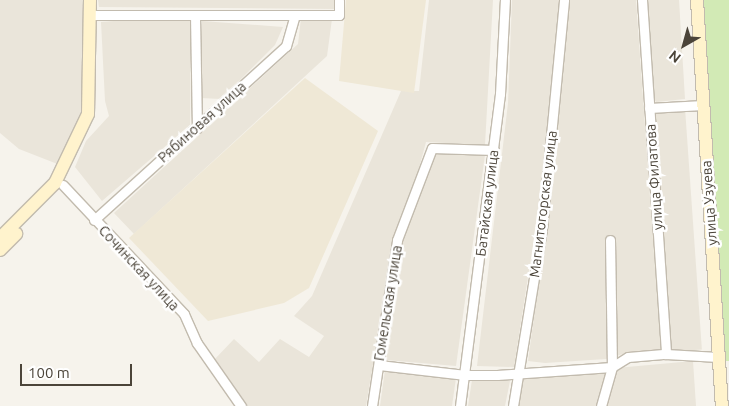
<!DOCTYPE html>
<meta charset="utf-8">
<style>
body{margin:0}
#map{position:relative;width:729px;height:406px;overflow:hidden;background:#f6f3ec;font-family:Ubuntu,sans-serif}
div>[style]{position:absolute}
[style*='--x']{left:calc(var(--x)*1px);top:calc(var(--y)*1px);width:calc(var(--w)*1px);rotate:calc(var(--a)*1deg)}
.residential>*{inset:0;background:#eae5da;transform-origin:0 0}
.education>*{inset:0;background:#efe8d6}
.green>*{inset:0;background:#d2eab5}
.roads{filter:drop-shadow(1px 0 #c2bbae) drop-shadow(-1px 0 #c2bbae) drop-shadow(0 1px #c2bbae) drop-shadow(0 -1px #c2bbae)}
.street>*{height:9px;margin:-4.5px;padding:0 4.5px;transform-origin:4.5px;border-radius:4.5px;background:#fff}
.secondary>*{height:12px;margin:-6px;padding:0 6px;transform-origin:6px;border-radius:6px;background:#fff3cd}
span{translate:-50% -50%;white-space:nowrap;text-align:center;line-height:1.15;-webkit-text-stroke:5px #fff;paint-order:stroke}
.street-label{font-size:14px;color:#4b4439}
.north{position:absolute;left:659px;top:20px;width:50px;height:50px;-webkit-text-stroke:4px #fff;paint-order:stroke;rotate:218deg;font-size:14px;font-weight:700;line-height:20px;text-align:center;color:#4b4439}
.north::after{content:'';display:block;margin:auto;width:18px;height:22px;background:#4b4439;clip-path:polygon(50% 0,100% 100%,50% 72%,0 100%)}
.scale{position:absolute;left:20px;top:364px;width:112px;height:22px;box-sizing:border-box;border:2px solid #4b4439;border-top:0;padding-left:6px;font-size:15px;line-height:18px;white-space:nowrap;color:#4b4439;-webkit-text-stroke:4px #fff;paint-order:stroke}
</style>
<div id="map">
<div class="residential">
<div style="clip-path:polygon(0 0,86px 0,88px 100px,60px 165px,19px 149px,0 133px)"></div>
<div style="clip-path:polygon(98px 0,335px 0,336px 9px,99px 7px)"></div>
<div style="clip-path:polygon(429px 0,493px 0,485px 145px,426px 142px,384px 299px,366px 406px,248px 406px,214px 360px,234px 339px,259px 362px,280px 339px,309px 357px,324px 336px,294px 316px,312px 296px,401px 91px,419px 91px)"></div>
<div style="clip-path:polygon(512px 0,560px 0,547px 155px,514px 367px,477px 366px,508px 103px)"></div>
<div style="clip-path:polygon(567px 0,636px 0,661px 352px,633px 351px,606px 359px,545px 363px,528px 361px,554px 171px)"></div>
<div style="clip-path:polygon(645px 0,679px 0,685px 99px,656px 102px,654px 99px)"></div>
<div style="clip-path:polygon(152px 18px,191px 18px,190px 125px,102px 201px,75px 167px,86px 141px,109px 116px,105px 101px,101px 22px)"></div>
<div style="clip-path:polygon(301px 18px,332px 19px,327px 56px,134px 234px,114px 213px,298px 44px)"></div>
<div style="clip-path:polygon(202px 21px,283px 27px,275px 45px,221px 99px,200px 98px)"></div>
<div style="left:685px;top:108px;width:242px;height:33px;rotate:86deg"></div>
<div style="clip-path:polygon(447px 153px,485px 155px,456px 366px,386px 360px,401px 242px,434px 154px)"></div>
<div style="clip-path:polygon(693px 361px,696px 406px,607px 406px,616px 368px)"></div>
<div style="clip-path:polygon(385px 370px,456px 378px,452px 406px,380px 406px)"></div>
<div style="clip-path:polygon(606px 371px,605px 386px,598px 406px,515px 406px,522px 374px)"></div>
<div style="clip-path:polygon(491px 378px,510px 381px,505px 406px,468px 406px,472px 380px)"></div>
</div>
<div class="education">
<div style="clip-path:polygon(346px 0,426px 0,414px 93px,339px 81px)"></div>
<div style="clip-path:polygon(305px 78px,378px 131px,309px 288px,284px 303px,208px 321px,129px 238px)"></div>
</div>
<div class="green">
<div style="clip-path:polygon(700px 0,729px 0,729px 361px,723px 361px)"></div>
</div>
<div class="roads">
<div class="street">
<div style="--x:642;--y:0;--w:355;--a:86.1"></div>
<div style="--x:91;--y:15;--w:248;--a:0"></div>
<div style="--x:339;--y:15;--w:15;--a:-90"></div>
<div style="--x:195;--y:15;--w:113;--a:89"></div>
<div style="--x:649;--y:108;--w:54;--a:-3.2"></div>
<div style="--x:63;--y:185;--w:177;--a:46.8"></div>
<div style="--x:184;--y:314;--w:32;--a:66"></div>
<div style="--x:197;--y:343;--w:77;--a:55.1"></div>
<div style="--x:94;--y:220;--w:259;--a:-42.2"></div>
<div style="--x:286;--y:46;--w:32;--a:-74"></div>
<div style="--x:379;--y:365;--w:87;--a:6.6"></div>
<div style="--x:465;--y:375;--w:32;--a:0"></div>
<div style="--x:497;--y:375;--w:115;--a:-4"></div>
<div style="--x:612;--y:367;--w:19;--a:-32"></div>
<div style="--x:628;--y:357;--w:38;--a:-5"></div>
<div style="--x:666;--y:354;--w:52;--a:3.3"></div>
<div style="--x:372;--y:406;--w:168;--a:-81.4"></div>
<div style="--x:397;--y:240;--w:98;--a:-69.2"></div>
<div style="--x:432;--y:148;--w:62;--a:1.8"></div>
<div style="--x:460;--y:406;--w:315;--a:-82.7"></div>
<div style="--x:500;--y:94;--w:94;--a:-87"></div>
<div style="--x:513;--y:406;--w:179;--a:-80.7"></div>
<div style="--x:542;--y:229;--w:230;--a:-84.5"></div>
<div style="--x:601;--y:406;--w:41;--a:-74.2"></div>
<div style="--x:612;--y:367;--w:127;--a:-90.9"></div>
</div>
<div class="secondary">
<div style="--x:697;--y:0;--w:407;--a:86.5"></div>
<div style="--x:0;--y:238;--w:78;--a:-45"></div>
<div style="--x:55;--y:183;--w:76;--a:-64.4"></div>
<div style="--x:88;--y:114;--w:114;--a:-89"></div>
<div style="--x:0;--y:250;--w:23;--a:-45"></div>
</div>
</div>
<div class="street-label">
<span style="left:202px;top:122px;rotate:-42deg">Рябиновая улица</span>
<span style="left:654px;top:177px;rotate:-94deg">улица Филатова</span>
<span style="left:487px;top:203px;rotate:-83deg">Батайская улица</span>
<span style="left:709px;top:203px;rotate:-94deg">улица Узуева</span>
<span style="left:543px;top:204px;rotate:-83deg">Магнитогорская улица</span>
<span style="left:139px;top:268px;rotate:47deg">Сочинская улица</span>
<span style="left:388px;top:303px;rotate:-81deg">Гомельская улица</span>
</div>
<div class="north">N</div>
<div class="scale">100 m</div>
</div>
